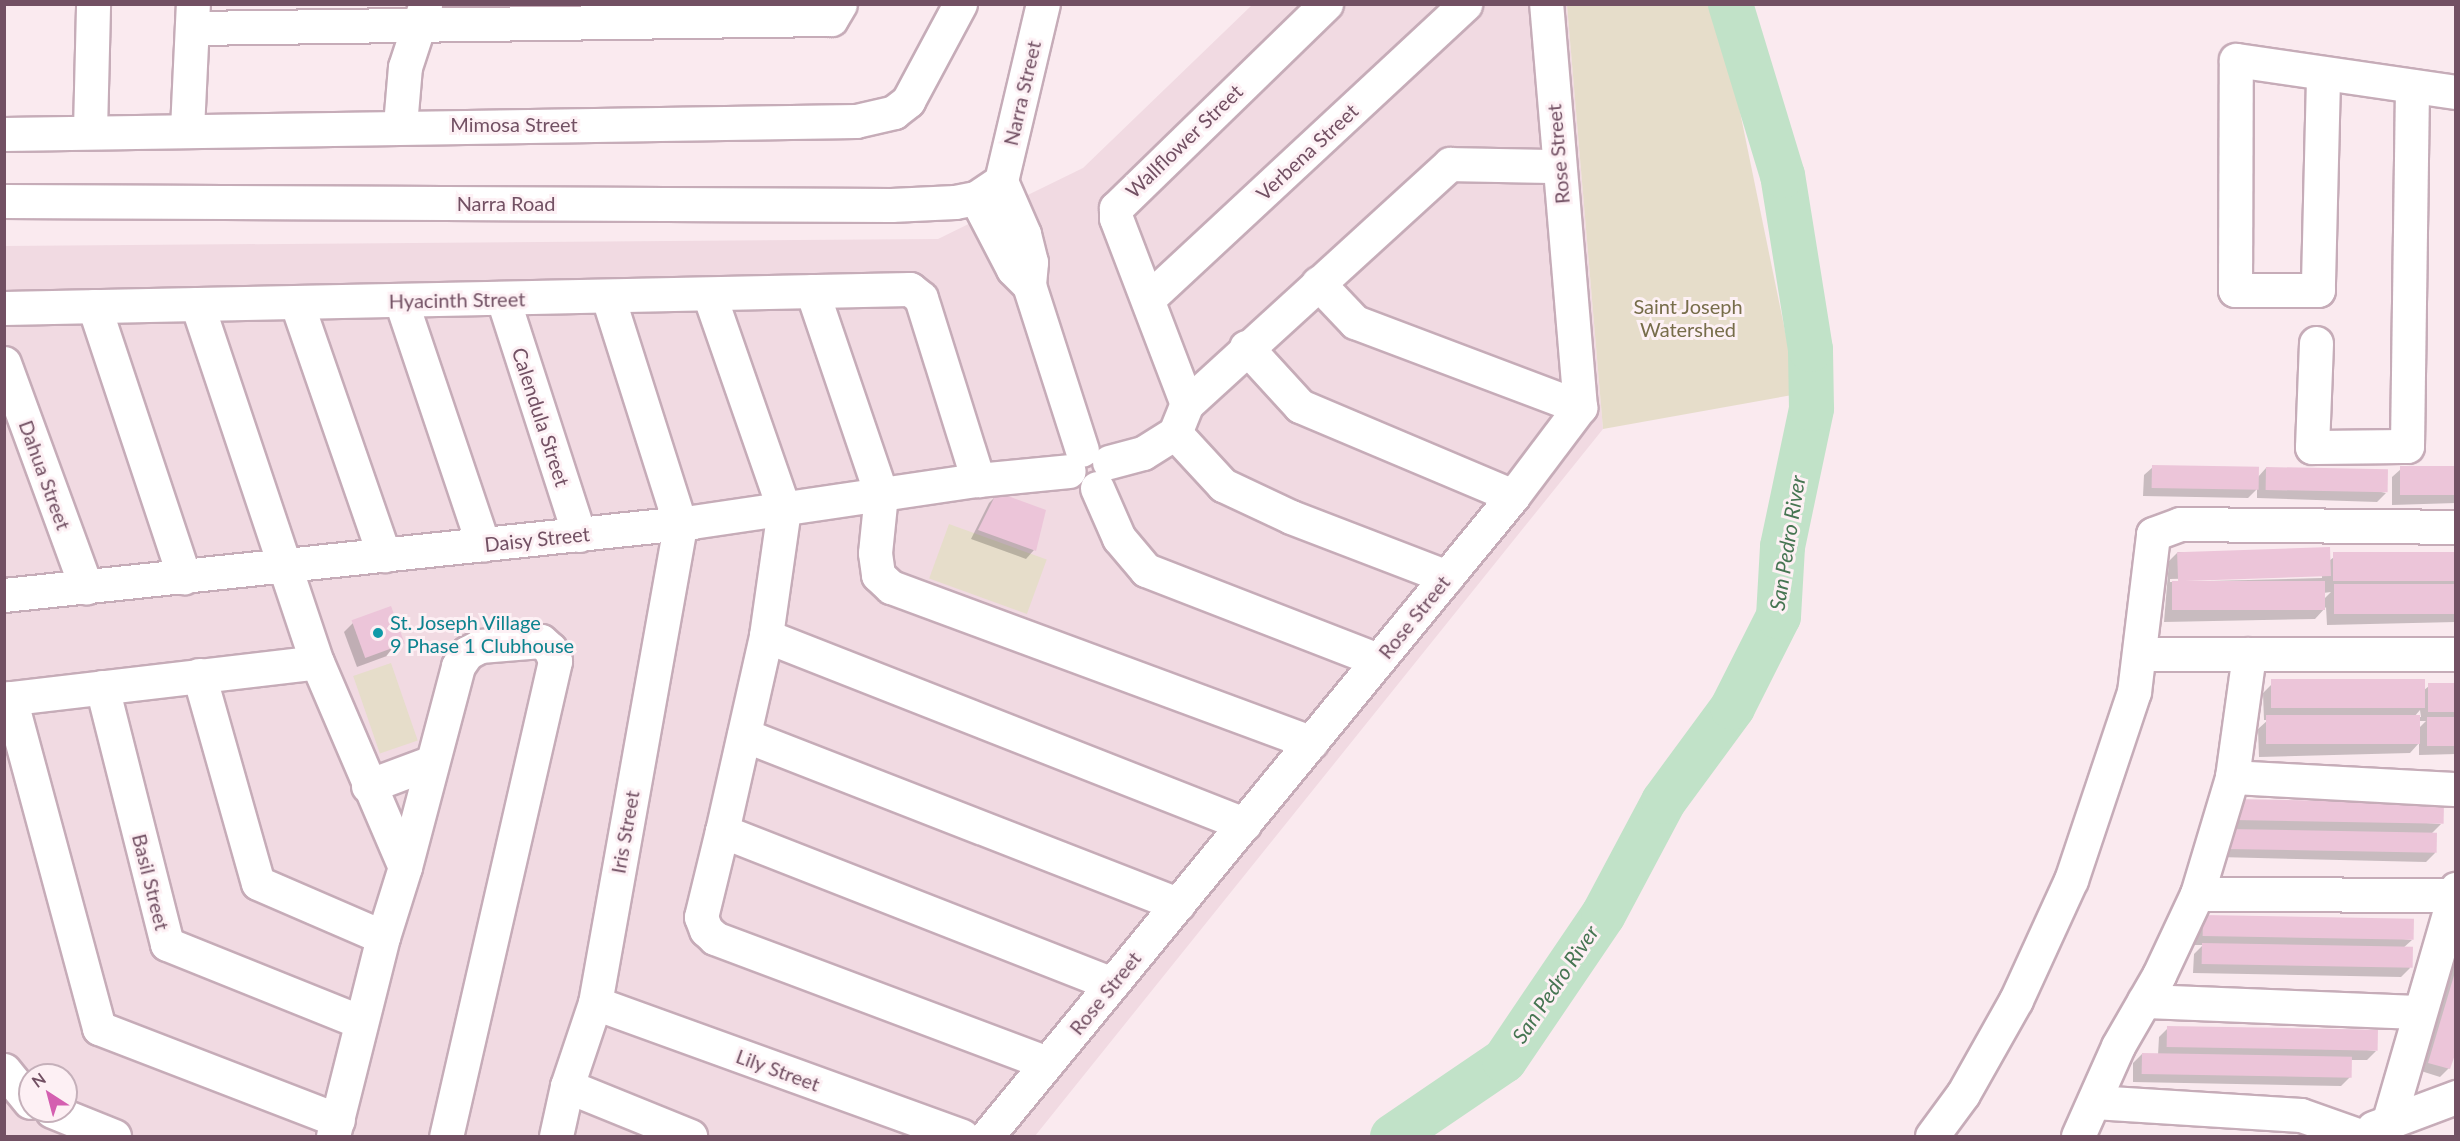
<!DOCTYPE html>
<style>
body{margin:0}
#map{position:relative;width:2460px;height:1141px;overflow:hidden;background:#faeaef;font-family:Lato,sans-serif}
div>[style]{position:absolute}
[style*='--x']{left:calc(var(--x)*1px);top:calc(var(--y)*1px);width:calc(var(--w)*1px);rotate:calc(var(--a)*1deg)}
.residential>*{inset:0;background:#f1dae2}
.green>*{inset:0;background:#e6ddca;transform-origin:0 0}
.shadow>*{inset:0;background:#0003}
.river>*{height:45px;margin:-22.5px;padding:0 22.5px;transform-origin:22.5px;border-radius:22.5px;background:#c1e2c8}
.building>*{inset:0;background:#ecc5d9;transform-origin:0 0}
.roads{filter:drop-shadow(2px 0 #c6acb8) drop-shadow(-2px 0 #c6acb8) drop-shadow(0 2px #c6acb8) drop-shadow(0 -2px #c6acb8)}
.minor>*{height:33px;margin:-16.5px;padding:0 16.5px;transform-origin:16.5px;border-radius:16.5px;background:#fff}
.dots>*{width:16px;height:16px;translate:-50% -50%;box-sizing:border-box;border:3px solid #fdf0f4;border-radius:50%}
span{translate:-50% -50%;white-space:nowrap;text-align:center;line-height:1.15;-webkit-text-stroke:6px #fdf0f4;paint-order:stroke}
.street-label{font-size:20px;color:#725063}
.park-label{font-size:20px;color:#776d4a}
.culture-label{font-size:20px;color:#0d838f}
.left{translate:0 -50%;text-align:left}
.water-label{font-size:21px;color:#467552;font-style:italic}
.frame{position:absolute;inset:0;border:6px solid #725063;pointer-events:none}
.north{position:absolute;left:18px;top:1063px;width:60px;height:60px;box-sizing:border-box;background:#fdf0f4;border:2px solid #c5b0ba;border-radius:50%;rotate:324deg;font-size:16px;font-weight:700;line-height:24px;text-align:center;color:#725063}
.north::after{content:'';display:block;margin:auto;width:21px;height:27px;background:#d45fb0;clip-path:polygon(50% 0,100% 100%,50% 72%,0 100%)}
</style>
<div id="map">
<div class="residential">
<div style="clip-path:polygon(evenodd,1252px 5px,1567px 5px,1603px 429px,1035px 1136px,5px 1136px,4px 246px,938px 239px,1083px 168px,1252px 5px,30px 1075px,66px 1075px,66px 1111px,30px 1111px,30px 1075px)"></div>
</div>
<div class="green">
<div style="clip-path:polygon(1567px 5px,1718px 5px,1798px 394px,1603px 429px)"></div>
<div style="left:949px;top:524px;width:104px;height:58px;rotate:20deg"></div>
<div style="left:391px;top:663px;width:82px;height:40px;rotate:71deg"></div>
</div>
<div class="shadow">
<div style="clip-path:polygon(2153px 467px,2258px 477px,2266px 468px,2386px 493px,2377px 502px,2257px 498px,2257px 489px,2248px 498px,2143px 496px,2144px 475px)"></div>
<div style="clip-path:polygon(2456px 467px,2456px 503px,2392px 505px,2392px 477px,2401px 469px)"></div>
<div style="clip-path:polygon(998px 494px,1034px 550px,1026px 559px,971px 539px,989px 503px)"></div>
<div style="clip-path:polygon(evenodd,2178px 552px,2329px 561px,2334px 557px,2456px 553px,2456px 622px,2327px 625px,2326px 607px,2315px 619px,2164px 622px,2169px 561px,2178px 552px,2322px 575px,2322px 578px,2170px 582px,2170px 579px,2322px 575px,2178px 552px,2331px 592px,2323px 600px,2323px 593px,2331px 592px)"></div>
<div style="clip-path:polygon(390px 608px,403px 644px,395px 653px,357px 667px,344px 632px,353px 623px)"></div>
<div style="clip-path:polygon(evenodd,2272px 684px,2423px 691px,2429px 686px,2456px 685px,2456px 754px,2419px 755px,2419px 743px,2410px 753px,2259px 757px,2258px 729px,2268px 720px,2264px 720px,2263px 693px,2272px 684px,2420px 710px,2421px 717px,2414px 717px,2420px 710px,2272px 684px,2418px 721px,2426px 721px,2418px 729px,2418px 721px)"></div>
<div style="clip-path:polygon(2225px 809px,2441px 824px,2431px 834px,2435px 853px,2426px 862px,2218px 857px)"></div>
<div style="clip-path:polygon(2204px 917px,2412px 940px,2402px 949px,2410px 968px,2401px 977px,2193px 973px,2194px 954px,2203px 945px,2195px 945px,2195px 926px)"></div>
<div style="clip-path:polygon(2456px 952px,2456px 1047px,2449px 1068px,2440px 1077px,2421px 1071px)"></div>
<div style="clip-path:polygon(2168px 1028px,2376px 1051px,2367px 1060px,2351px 1060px,2350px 1077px,2341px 1086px,2133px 1082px,2133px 1063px,2142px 1054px,2158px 1055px,2159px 1037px)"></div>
</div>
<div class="river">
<div style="--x:1392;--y:1136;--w:135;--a:-34.2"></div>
<div style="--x:1504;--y:1060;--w:176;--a:-55.9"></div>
<div style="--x:1603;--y:914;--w:128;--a:-62"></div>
<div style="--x:1663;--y:801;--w:117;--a:-53.7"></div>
<div style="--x:1732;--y:707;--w:102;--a:-63.2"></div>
<div style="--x:1778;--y:616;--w:70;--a:-86.7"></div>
<div style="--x:1782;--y:546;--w:141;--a:-78.1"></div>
<div style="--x:1811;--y:408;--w:59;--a:-91"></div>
<div style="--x:1810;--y:349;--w:176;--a:-99.1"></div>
<div style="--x:1782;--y:175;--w:179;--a:-106.9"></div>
</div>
<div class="building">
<div style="left:2152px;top:465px;width:107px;height:23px;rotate:1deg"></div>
<div style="left:2456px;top:466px;width:29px;height:56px;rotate:90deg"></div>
<div style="left:2266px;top:467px;width:122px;height:23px;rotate:1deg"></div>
<div style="clip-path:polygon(997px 492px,1046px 510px,1036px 551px,978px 530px)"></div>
<div style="left:2330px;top:547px;width:29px;height:153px;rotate:88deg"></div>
<div style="left:2456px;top:552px;width:29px;height:123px;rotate:90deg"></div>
<div style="left:2325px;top:581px;width:29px;height:153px;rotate:90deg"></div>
<div style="left:2456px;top:584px;width:30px;height:122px;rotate:90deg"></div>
<div style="left:391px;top:606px;width:40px;height:42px;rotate:70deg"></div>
<div style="left:2425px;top:679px;width:29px;height:154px;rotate:90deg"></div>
<div style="left:2456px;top:683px;width:29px;height:28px;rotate:90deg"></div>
<div style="left:2420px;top:715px;width:29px;height:154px;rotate:90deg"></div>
<div style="left:2456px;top:717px;width:29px;height:29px;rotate:90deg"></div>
<div style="left:2233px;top:799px;width:211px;height:21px;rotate:1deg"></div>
<div style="left:2227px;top:829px;width:210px;height:20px;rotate:1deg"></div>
<div style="left:2203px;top:915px;width:211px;height:21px;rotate:1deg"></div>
<div style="left:2202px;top:943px;width:211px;height:21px;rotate:1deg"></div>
<div style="clip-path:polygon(2455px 972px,2456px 1052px,2450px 1069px,2428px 1063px)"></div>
<div style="left:2167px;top:1026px;width:211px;height:21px;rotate:1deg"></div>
<div style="left:2142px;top:1053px;width:210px;height:21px;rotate:1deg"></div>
</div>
<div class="roads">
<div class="minor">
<div style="--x:192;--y:28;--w:639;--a:-0.81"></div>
<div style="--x:831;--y:19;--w:17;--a:-59"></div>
<div style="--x:2323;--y:78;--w:212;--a:91.4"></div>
<div style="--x:2318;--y:290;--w:83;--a:180"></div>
<div style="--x:2235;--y:290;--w:230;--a:-89.8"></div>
<div style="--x:2236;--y:60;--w:222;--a:8.3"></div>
<div style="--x:400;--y:125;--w:58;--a:-85.1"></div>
<div style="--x:405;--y:67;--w:64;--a:-71.8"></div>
<div style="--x:187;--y:129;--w:125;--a:-87.3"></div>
<div style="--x:90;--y:130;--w:126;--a:-88.6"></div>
<div style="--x:4;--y:134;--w:852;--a:-0.87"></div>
<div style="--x:856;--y:121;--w:39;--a:-13"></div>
<div style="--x:894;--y:112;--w:18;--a:-38"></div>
<div style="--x:908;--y:101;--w:110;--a:-61.8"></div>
<div style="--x:1001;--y:181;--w:58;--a:66.5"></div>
<div style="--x:1024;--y:234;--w:29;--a:76"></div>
<div style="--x:1031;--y:262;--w:23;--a:95"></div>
<div style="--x:1029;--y:285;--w:173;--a:72.2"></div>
<div style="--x:1001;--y:181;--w:182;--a:-76.7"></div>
<div style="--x:976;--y:198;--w:80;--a:62.5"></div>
<div style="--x:1013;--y:269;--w:23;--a:45"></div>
<div style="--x:4;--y:201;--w:887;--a:0.26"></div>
<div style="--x:891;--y:205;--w:64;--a:-2.7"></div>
<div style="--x:955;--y:202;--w:21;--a:-11"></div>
<div style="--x:976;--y:198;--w:30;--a:-34"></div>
<div style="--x:1318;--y:283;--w:54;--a:46.5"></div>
<div style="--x:1355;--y:322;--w:241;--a:20.7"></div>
<div style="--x:812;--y:291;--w:214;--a:71.2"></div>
<div style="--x:881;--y:494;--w:59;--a:95.8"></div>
<div style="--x:875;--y:553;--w:22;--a:82"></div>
<div style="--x:878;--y:575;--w:18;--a:43"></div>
<div style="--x:891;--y:587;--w:448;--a:20.3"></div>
<div style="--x:709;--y:294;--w:228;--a:70.8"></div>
<div style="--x:784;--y:509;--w:128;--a:98.1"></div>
<div style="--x:766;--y:636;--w:200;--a:102.7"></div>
<div style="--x:503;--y:299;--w:248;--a:72.1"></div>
<div style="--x:1148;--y:299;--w:433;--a:-42.9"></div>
<div style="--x:401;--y:301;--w:257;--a:71.4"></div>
<div style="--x:197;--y:304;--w:378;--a:71.5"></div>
<div style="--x:317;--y:662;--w:223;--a:66.8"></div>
<div style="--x:405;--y:867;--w:73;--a:107.4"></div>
<div style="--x:383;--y:937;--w:205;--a:104.1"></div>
<div style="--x:297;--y:304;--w:266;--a:70.9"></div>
<div style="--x:94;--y:306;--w:286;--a:71.6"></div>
<div style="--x:4;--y:308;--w:906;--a:-1.2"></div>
<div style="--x:910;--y:289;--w:14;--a:39"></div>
<div style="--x:921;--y:298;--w:191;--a:72.6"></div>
<div style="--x:2316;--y:343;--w:104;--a:92.2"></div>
<div style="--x:2312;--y:447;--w:95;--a:-0.6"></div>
<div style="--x:2407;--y:446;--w:360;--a:-89.2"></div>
<div style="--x:1246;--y:347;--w:80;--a:47.5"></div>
<div style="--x:1300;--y:406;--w:231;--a:22.9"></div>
<div style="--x:4;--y:363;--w:239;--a:69.9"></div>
<div style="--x:1187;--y:404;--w:199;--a:-110.9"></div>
<div style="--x:1116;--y:218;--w:10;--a:-90"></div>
<div style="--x:1116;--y:208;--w:293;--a:-44.2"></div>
<div style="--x:1175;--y:433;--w:71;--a:47.3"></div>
<div style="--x:1223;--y:485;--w:75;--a:25.2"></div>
<div style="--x:1291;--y:517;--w:167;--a:21"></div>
<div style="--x:1109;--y:462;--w:35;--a:-15"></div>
<div style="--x:1143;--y:453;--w:38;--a:-32"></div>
<div style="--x:1175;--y:433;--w:31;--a:-68"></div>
<div style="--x:1187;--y:404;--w:356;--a:-42.4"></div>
<div style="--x:1450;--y:164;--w:109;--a:1.1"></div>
<div style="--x:1097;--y:488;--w:55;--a:66.3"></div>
<div style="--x:1119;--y:538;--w:42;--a:49.8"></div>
<div style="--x:1146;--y:570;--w:249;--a:21.2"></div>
<div style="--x:4;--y:595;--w:692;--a:-6.06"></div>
<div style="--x:692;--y:522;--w:289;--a:-8.4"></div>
<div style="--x:978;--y:480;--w:91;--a:-5.6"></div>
<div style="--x:766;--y:636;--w:514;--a:21.47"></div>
<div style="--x:2141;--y:654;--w:315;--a:0"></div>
<div style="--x:199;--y:675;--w:216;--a:74.2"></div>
<div style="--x:258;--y:883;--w:136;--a:23.4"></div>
<div style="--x:102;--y:687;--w:265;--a:75.8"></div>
<div style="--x:167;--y:944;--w:209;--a:21.9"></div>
<div style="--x:10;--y:698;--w:342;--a:74.9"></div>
<div style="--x:99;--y:1028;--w:256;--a:21.1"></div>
<div style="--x:4;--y:699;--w:315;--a:-6.7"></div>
<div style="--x:744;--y:735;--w:466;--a:21.3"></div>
<div style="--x:2232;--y:777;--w:224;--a:3.1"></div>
<div style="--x:368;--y:786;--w:68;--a:-20.6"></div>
<div style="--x:405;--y:867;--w:208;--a:-75.2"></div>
<div style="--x:458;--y:666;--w:16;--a:-55"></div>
<div style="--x:467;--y:653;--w:15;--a:-28"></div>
<div style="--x:480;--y:646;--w:61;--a:-4.7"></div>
<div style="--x:541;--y:641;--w:12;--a:42"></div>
<div style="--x:550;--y:649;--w:13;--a:67"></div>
<div style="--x:555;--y:661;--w:487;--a:102.9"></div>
<div style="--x:2197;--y:894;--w:257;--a:0.2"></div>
<div style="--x:2144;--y:1001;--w:275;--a:2.3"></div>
<div style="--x:595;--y:1003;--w:390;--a:19.9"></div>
<div style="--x:1047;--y:1063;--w:355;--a:-159.4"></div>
<div style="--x:715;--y:938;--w:12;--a:-138"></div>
<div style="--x:706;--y:930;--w:14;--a:-111"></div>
<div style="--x:701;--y:917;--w:89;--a:-76.3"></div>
<div style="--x:722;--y:831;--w:419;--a:21.4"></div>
<div style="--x:4;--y:1070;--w:41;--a:50.9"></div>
<div style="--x:567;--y:1086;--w:133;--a:22.1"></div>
<div style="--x:2094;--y:1102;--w:207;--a:3.6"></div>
<div style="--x:2301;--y:1115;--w:63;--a:19.6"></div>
<div style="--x:52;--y:1111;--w:67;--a:22"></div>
<div style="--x:2389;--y:1120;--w:241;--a:-73.8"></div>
<div style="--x:2373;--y:1128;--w:89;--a:-20.5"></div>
<div style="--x:556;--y:1136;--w:51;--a:-77.6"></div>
<div style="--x:567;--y:1086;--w:88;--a:-71.4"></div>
<div style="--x:595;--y:1003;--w:486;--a:-79.9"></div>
<div style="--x:680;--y:524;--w:238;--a:-107.6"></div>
<div style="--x:987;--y:1136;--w:828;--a:-50.58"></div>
<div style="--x:1513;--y:496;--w:111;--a:-53"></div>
<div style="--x:1580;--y:407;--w:404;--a:-94.8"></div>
<div style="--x:1932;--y:1136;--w:52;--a:-53.6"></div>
<div style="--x:1963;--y:1094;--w:108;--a:-60.6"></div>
<div style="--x:2016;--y:1000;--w:132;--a:-65.4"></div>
<div style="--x:2071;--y:880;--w:198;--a:-71.5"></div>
<div style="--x:2134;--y:692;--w:159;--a:-83.1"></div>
<div style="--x:2153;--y:534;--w:29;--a:-20"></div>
<div style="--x:2180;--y:524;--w:276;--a:0.6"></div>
<div style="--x:2078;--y:1136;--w:98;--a:-66"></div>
<div style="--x:2118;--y:1046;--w:82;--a:-60"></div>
<div style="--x:2159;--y:975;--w:89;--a:-64.9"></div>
<div style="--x:2197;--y:894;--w:122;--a:-73.3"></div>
<div style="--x:2232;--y:777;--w:124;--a:-82.1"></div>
</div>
</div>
<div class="dots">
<div style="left:378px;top:633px;background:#0f9aa8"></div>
</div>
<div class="street-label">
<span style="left:1022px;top:93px;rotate:-77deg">Narra Street</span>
<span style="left:514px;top:124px">Mimosa Street</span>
<span style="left:1184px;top:141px;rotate:-44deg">Wallflower Street</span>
<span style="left:1307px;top:152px;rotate:-43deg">Verbena Street</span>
<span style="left:1558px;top:154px;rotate:-95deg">Rose Street</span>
<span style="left:506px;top:203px">Narra Road</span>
<span style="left:457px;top:300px;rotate:-1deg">Hyacinth Street</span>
<span style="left:541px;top:417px;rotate:72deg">Calendula Street</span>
<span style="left:45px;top:475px;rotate:70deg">Dahua Street</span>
<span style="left:537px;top:539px;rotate:-6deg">Daisy Street</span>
<span style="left:1414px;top:617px;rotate:-51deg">Rose Street</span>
<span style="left:625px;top:832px;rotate:-80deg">Iris Street</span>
<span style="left:151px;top:882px;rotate:76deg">Basil Street</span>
<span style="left:1105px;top:993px;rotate:-51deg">Rose Street</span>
<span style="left:778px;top:1070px;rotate:20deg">Lily Street</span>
</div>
<div class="park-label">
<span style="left:1688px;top:318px">Saint Joseph<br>Watershed</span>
</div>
<div class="culture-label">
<span class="left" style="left:390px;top:634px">St. Joseph Village<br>9 Phase 1 Clubhouse</span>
</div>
<div class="water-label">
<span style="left:1787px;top:543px;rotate:-81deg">San Pedro River</span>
<span style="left:1555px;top:984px;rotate:-56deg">San Pedro River</span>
</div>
<div class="frame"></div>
<div class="north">N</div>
</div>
